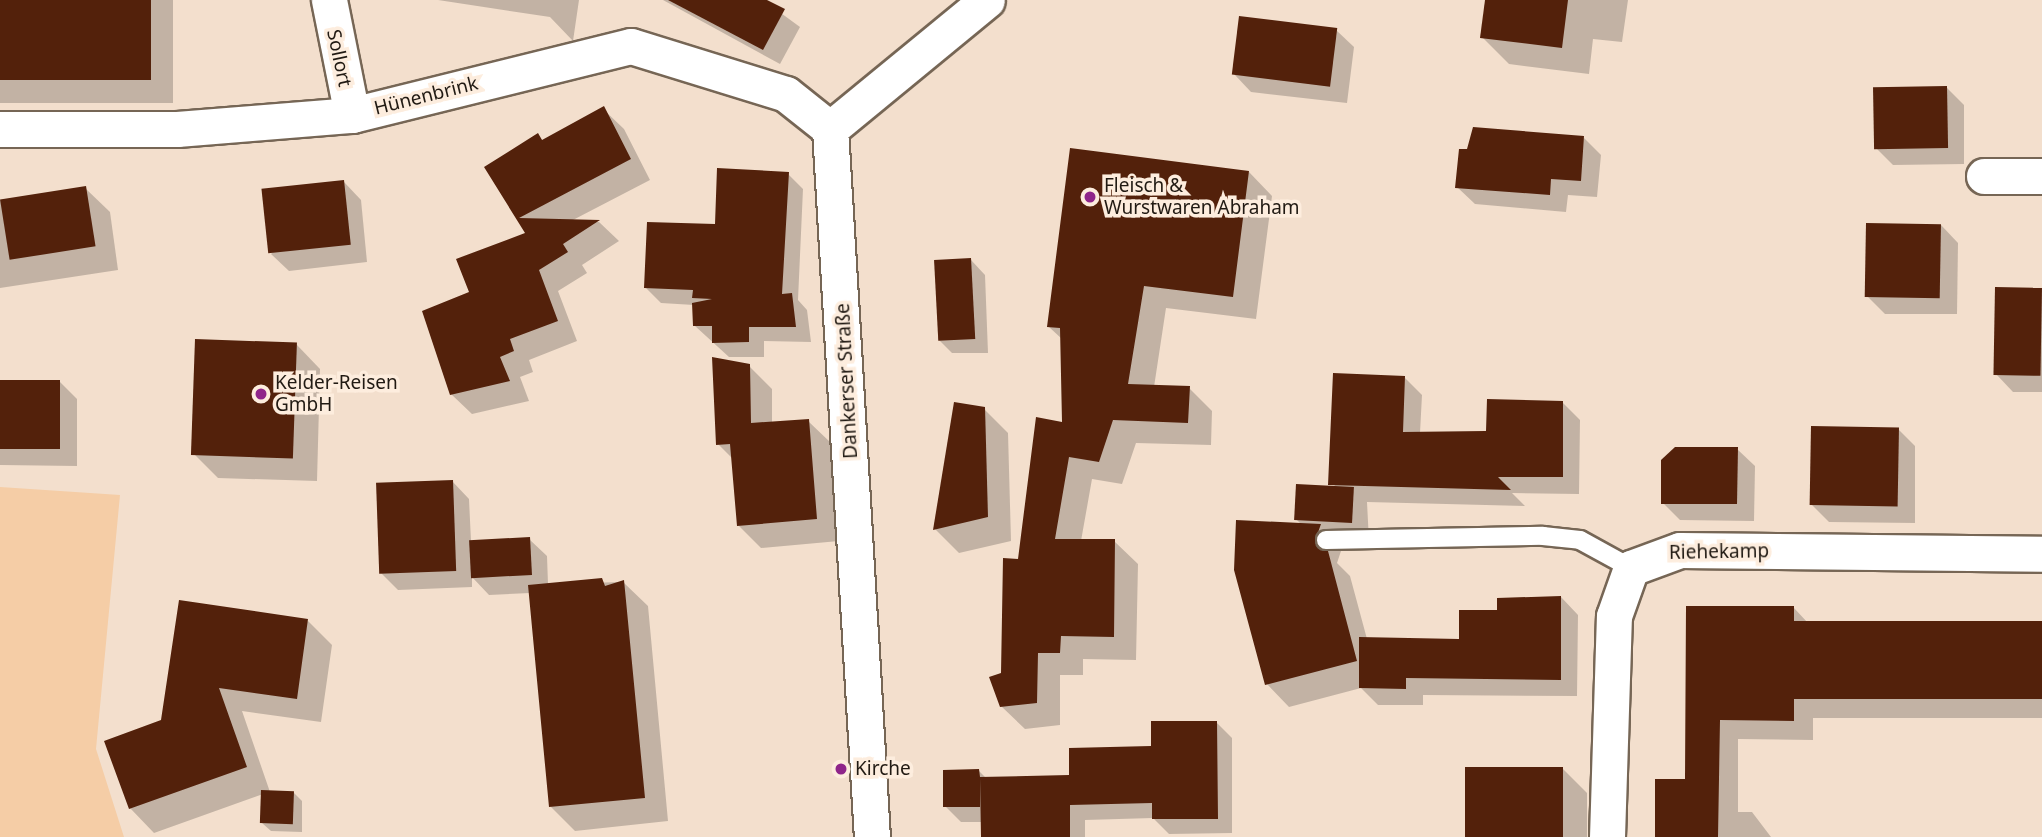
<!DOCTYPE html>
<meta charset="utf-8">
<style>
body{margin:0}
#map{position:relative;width:2042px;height:837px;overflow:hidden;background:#f3dfcd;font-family:"Noto Sans",sans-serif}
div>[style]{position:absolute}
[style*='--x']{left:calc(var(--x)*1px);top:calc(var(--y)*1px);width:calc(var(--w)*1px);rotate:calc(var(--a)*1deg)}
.green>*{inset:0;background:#f5cda6}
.shadow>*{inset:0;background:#0003;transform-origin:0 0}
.building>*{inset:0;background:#53210b;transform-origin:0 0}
.roads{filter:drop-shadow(2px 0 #766655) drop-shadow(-2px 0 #766655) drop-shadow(0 2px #766655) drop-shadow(0 -2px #766655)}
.service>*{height:18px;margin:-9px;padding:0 9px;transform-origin:9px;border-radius:9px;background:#fff}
.minor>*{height:35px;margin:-17.5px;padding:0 17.5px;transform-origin:17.5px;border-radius:17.5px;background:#fff}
.dots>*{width:19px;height:19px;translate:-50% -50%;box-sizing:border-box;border:4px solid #fdedde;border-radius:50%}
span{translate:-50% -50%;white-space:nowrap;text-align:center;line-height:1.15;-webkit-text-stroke:7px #fdedde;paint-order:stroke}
.street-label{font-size:19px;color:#211a13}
.poi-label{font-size:19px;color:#211a13}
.left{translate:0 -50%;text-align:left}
</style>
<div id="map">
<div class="green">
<div style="clip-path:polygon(0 487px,120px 495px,96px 749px,124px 837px,0 837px)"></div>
</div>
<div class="shadow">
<div style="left:0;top:0;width:173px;height:103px"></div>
<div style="clip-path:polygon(438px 0,579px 0,573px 41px,550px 17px)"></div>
<div style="clip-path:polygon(663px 0,763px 0,800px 27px,780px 64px)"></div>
<div style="clip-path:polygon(1487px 0,1628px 0,1622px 42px,1593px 39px,1589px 74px,1509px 64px,1482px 37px)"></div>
<div style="clip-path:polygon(1336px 30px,1354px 47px,1347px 103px,1251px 92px,1234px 74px)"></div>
<div style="clip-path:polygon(1947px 88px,1964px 105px,1964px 164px,1893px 165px,1875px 147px)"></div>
<div style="clip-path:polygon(603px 109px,624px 129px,650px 180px,571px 221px,599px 222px,619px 241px,582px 265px,587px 273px,558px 291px,577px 341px,529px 360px,533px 372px,520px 377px,529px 401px,472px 414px,451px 394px,471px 293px,527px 234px,486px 168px,538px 135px,543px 141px)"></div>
<div style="clip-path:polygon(1584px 138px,1601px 155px,1597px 197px,1568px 195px,1566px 212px,1475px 204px,1457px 187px)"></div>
<div style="clip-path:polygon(1249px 172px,1272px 196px,1256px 319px,1166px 308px,1154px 387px,1189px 388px,1212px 411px,1211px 445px,1136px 443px,1122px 484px,1092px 479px,1081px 541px,1114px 541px,1138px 564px,1136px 660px,1083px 659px,1083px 675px,1060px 675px,1060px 725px,1025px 729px,1001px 706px,1003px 674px,1019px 561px,1064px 424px,1062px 339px,1049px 327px)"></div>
<div style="clip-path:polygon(788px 174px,803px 189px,798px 300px,807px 310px,811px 342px,764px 341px,764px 357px,729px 357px,695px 326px,694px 305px,661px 303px,646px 288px)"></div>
<div style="clip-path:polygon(344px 182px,361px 200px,367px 262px,289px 271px,271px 254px)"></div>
<div style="clip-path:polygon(85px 188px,110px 212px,118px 270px,0 288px,0 200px)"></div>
<div style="clip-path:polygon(1941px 225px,1958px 243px,1957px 314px,1885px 314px,1867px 296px)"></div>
<div style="clip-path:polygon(971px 260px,985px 275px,988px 353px,952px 353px,938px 339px)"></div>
<div style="clip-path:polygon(2042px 289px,2042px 392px,2013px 392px,1996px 374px)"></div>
<div style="clip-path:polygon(296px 344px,320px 369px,317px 481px,218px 478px,194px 454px)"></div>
<div style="clip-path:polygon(749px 366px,772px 389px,772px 423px,808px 421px,831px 443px,839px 541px,761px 548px,738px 525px,733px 459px,718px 444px)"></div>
<div style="clip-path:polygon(1404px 377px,1422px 395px,1420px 433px,1488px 433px,1563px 403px,1580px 420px,1579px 494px,1512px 493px,1525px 506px,1367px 502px,1369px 541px,1342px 548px,1337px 563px,1350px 576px,1367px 639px,1461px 641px,1499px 612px,1561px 597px,1578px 615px,1577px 696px,1423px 695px,1423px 705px,1378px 705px,1361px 688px,1289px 707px,1267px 684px,1302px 525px,1296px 519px,1333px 488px)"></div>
<div style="clip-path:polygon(0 382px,60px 382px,77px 399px,77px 466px,0 465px)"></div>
<div style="clip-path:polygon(984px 409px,1008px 433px,1011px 541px,959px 553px,935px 529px)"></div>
<div style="clip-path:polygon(1898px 429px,1915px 446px,1915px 523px,1829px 522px,1812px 505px)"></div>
<div style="clip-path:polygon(1737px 449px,1755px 466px,1754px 521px,1680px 520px,1663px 503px)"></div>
<div style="clip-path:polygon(452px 481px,469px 499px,471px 541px,529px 539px,547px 556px,548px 584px,623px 582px,648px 606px,668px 821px,575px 831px,551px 807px,530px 593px,489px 595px,472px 577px,472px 587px,398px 590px,381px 573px)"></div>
<div style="clip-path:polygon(1688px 608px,1794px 608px,1808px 623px,2042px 623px,2042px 718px,1813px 718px,1813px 740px,1738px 739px,1738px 812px,1752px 812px,1771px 837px,1656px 837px,1687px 781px)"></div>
<div style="clip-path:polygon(308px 621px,332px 645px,321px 722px,242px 711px,270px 792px,294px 793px,302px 801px,302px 832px,271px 831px,262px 823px,263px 794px,154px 833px,130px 808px,163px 722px)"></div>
<div style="clip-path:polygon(1216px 722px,1232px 738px,1232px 833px,1169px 834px,1153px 818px,1085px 820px,1085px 837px,983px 837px,982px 822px,961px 822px,945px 806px,979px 771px,987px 779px,1071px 777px)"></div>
<div style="clip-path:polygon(1562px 768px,1587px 793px,1587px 837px,1467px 837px)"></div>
</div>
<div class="building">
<div style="left:0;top:0;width:151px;height:80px"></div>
<div style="clip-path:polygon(668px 0,767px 0,785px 9px,763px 50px)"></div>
<div style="clip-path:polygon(1485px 0,1568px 0,1562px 48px,1480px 38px)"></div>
<div style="left:1239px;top:16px;width:99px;height:59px;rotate:7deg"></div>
<div style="left:1947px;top:86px;width:62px;height:74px;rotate:89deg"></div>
<div style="clip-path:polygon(604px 106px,631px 159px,519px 218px,600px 220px,563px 244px,568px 252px,539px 270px,558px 321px,510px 339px,514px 351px,500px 357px,510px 381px,450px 395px,422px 311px,469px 292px,456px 259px,525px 233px,484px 167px,538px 133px,542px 140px)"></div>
<div style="clip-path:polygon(1473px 127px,1584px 136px,1581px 181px,1551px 179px,1550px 195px,1455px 188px,1459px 149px,1467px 149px)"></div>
<div style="clip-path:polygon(1070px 148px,1249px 171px,1233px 297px,1144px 286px,1128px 384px,1190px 386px,1188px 423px,1113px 420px,1099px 462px,1069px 457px,1055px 539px,1115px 539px,1114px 637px,1061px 636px,1060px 653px,1038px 653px,1037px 703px,1000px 707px,989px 677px,1001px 673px,1003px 558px,1018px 559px,1036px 417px,1062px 422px,1060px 328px,1047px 327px)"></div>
<div style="clip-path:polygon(717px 168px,789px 172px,782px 294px,792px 293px,796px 327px,749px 327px,749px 342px,712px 343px,712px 326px,693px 326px,692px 303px,712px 299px,692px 298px,693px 290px,644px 288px,647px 222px,715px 224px)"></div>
<div style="left:344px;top:180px;width:65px;height:83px;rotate:84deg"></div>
<div style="left:86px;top:186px;width:61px;height:87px;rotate:81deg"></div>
<div style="left:1866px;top:223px;width:75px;height:74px;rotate:1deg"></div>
<div style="left:971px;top:258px;width:81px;height:37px;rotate:87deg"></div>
<div style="left:1995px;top:287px;width:47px;height:88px;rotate:1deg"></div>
<div style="left:195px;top:339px;width:102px;height:116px;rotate:2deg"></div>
<div style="clip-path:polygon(712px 357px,750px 364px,751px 423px,809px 419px,817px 519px,737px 526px,730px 444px,716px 445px)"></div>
<div style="clip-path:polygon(1333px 373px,1405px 376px,1403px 432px,1486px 431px,1487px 399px,1563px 401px,1563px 477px,1498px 477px,1511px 490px,1328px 485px)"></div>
<div style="left:0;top:380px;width:60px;height:69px"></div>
<div style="clip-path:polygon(954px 402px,985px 407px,988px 517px,933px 530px)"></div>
<div style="left:1811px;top:426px;width:88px;height:79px;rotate:1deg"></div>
<div style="clip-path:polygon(1675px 447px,1738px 447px,1737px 504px,1661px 504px,1661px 460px)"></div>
<div style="left:453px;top:480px;width:91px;height:77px;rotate:88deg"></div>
<div style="left:1296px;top:484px;width:58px;height:36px;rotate:3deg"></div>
<div style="clip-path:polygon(1236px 520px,1321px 524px,1315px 541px,1328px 551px,1357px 661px,1265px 685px,1234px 570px)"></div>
<div style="left:530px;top:537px;width:38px;height:61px;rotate:87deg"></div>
<div style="clip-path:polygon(602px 578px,605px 586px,624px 580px,645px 798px,549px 807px,528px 585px)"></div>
<div style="clip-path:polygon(1561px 596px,1561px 680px,1406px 678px,1406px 689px,1359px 688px,1359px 637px,1459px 639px,1459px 610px,1497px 610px,1497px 598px)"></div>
<div style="clip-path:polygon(179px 600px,308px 619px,297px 699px,219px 688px,247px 767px,129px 809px,104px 741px,161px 720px)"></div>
<div style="clip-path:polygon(1686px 606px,1794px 606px,1794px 621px,2042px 621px,2042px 699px,1794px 699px,1794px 721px,1720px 720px,1718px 837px,1655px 837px,1655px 779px,1685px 779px)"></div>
<div style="clip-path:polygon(1151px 721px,1217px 721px,1218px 819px,1152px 819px,1152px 803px,1070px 805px,1070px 837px,981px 837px,980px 778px,980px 807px,943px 807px,943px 770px,979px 769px,980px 777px,1069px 775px,1069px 748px,1151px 746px)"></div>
<div style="left:1465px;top:767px;width:98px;height:70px"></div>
<div style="left:261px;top:790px;width:33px;height:33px;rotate:2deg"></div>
</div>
<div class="roads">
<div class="service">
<div style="--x:1326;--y:540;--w:217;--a:-1.1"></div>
<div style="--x:1543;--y:536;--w:37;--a:6"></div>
<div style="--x:1580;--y:540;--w:58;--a:28.8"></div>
</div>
<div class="minor">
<div style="--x:329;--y:0;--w:117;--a:78.7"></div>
<div style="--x:0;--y:129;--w:177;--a:0"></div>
<div style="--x:177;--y:129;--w:176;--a:-4.6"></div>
<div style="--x:352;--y:115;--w:287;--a:-13.9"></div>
<div style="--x:631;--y:46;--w:162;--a:17.2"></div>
<div style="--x:786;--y:94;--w:56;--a:38.5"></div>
<div style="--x:830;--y:129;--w:709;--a:86.61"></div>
<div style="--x:830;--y:129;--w:203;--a:-39.4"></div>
<div style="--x:1984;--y:176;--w:58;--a:0"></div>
<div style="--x:1607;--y:837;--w:221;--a:-88.2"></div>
<div style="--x:1614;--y:616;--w:51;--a:-70.5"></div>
<div style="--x:1631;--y:568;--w:52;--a:-20.2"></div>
<div style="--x:1680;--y:550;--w:362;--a:0.6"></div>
</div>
</div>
<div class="dots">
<div style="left:1090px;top:197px;background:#8f258a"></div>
<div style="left:261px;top:394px;background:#8f258a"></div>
<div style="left:841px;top:769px;background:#8f258a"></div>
</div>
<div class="street-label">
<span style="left:339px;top:58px;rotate:78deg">Sollort</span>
<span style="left:426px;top:96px;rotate:-14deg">Hünenbrink</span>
<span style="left:847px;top:381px;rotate:-93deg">Dankerser Straße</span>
<span style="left:1719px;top:552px;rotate:-1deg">Riehekamp</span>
</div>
<div class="poi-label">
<span class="left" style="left:1104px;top:197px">Fleisch &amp;<br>Wurstwaren Abraham</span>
<span class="left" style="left:275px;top:394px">Kelder-Reisen<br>GmbH</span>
<span class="left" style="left:855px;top:769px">Kirche</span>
</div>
</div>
